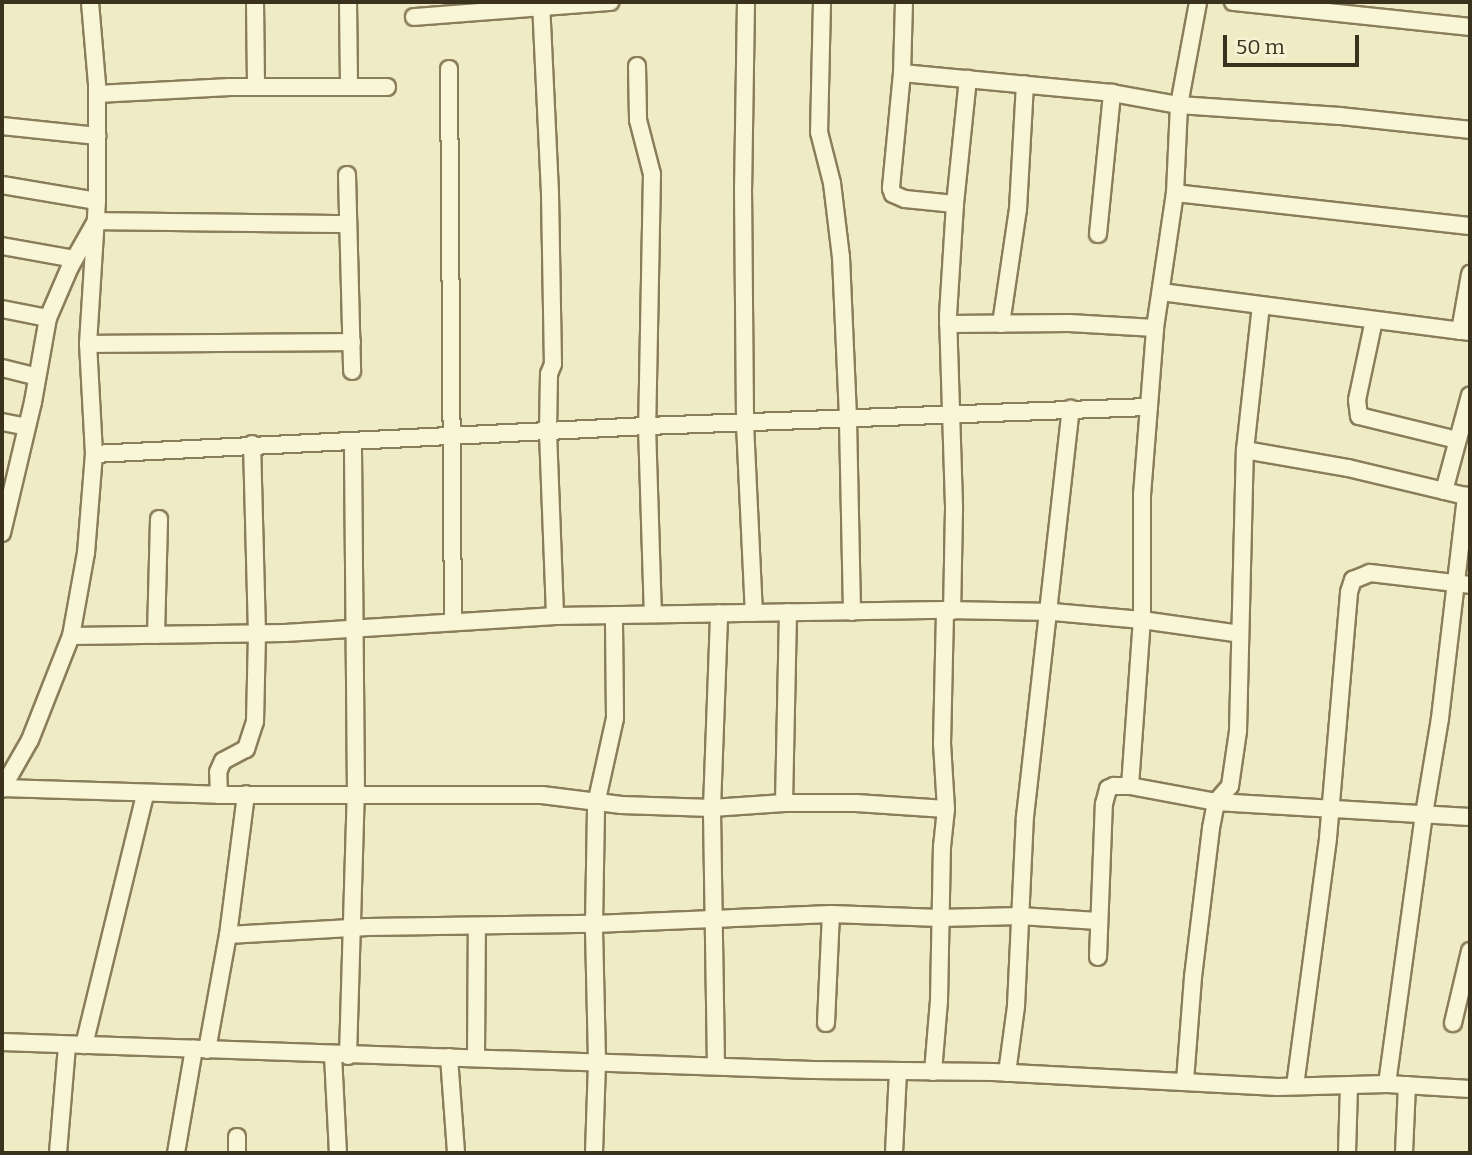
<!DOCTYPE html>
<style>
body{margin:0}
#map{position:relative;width:1472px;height:1155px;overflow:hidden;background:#efebc4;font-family:Bitter,serif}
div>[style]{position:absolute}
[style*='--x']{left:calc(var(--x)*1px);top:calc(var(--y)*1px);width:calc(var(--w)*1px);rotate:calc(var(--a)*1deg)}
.roads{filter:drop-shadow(2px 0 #8a7d5a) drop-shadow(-2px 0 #8a7d5a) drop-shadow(0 2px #8a7d5a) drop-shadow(0 -2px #8a7d5a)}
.minor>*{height:16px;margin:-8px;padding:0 8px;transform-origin:8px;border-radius:8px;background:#f9f6d8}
span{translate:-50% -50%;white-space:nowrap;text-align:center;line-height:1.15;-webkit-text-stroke:5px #f6f3d4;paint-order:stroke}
.frame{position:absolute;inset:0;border:4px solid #3a311e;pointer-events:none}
.scale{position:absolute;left:1223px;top:35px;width:136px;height:32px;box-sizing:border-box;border:4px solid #3a311e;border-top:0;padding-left:9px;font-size:21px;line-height:24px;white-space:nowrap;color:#3a311e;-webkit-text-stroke:5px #f6f3d4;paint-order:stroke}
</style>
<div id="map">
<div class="roads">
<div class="minor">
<div style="--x:255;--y:2;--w:85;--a:89.3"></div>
<div style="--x:348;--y:2;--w:85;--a:89.3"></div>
<div style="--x:541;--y:2;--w:192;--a:87.3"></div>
<div style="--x:550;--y:194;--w:170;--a:89"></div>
<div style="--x:553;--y:364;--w:11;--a:112"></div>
<div style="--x:549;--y:374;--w:58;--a:91"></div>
<div style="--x:548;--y:432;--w:184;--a:87.8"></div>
<div style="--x:746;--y:2;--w:186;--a:90.9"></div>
<div style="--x:743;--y:188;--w:236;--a:89.5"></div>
<div style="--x:745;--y:424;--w:189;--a:87.3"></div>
<div style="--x:822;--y:2;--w:130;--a:91.3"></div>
<div style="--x:819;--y:132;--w:53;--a:75.7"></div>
<div style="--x:832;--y:183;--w:75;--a:83.1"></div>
<div style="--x:841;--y:257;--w:163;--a:87.5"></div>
<div style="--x:848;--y:420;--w:192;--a:88.8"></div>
<div style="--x:904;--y:2;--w:71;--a:91.6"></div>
<div style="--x:902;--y:73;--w:116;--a:95.5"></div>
<div style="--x:891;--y:188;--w:6;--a:72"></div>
<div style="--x:893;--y:194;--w:13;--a:23"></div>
<div style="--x:905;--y:199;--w:50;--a:5.7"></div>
<div style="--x:955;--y:204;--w:111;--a:93.6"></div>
<div style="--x:948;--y:315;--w:195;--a:88.2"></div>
<div style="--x:954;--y:510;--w:101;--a:91.1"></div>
<div style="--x:1233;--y:2;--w:238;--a:6"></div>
<div style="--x:414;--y:17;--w:197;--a:-4.4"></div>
<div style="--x:637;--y:66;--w:54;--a:88.9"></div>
<div style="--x:638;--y:120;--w:56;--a:75.5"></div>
<div style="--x:652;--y:174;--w:252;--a:91.1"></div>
<div style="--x:647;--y:426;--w:188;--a:88.2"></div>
<div style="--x:449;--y:69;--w:553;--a:89.59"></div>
<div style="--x:902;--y:73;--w:211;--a:5.4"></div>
<div style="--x:1112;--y:93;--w:68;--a:10.2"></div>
<div style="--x:1179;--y:105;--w:161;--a:3.9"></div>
<div style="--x:1340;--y:116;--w:131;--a:6.1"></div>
<div style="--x:97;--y:94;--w:133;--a:-3"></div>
<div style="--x:230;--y:87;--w:157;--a:0"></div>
<div style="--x:2;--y:126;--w:96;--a:6"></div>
<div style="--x:347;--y:175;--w:196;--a:88.5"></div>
<div style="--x:2;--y:185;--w:96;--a:9.6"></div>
<div style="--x:1175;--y:193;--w:297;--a:6.4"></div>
<div style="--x:955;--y:204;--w:126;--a:-84.1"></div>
<div style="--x:1098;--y:234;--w:142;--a:-84.3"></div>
<div style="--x:2;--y:246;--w:73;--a:10.2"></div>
<div style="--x:1161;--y:292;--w:312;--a:7.4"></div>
<div style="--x:2;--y:309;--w:47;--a:11.1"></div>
<div style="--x:1374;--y:320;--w:82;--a:102"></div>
<div style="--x:1357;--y:400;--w:16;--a:83"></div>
<div style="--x:1359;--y:416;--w:101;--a:13.8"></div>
<div style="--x:948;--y:324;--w:121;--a:-0.5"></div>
<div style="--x:1069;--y:323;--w:86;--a:3.3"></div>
<div style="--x:1001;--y:324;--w:116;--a:-81.6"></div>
<div style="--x:1018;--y:209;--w:125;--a:-86.8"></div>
<div style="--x:1460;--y:331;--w:58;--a:-80"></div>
<div style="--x:88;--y:344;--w:264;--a:-0.4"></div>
<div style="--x:2;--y:368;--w:36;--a:14"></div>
<div style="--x:2;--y:422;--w:25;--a:11"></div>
<div style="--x:1245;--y:450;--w:105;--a:9.9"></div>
<div style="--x:1348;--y:468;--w:125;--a:13.4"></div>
<div style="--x:94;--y:454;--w:554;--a:-2.9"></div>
<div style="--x:647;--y:426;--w:502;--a:-2.17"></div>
<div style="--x:1444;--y:491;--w:99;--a:-74.8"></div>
<div style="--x:2;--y:533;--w:135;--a:-76.7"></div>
<div style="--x:33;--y:402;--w:85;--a:-79.9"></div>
<div style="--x:48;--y:318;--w:56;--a:-66.7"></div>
<div style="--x:70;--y:267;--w:53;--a:-60.5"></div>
<div style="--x:96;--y:221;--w:252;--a:0.7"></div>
<div style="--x:156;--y:635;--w:116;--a:-88.5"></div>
<div style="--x:71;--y:636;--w:214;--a:-0.8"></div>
<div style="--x:285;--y:633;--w:271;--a:-3.6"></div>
<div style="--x:555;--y:616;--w:390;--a:-0.9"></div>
<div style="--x:945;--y:610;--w:109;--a:1.1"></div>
<div style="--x:1054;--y:612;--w:88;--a:5.2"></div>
<div style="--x:1142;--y:620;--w:99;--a:8.1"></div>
<div style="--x:1130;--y:786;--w:166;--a:-85.9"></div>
<div style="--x:1142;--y:620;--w:125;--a:-90"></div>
<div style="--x:1142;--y:495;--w:168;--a:-85.5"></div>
<div style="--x:1155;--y:328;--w:136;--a:-81.6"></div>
<div style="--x:1175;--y:193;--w:88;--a:-87.4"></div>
<div style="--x:1179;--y:105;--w:105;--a:-79.5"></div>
<div style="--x:2;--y:788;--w:217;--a:1.8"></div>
<div style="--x:219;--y:795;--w:323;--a:0"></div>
<div style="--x:542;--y:795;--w:80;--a:7.2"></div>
<div style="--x:621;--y:805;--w:91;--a:1.9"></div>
<div style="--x:712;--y:808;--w:72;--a:-4"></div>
<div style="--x:784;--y:803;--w:72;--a:0"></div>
<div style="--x:856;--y:803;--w:90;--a:3.8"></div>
<div style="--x:2;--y:789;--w:56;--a:-60.3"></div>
<div style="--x:30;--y:740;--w:112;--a:-68.5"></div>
<div style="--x:71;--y:636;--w:84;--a:-79.8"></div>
<div style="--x:86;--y:553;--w:99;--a:-85.4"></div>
<div style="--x:94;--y:454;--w:110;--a:-93.1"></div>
<div style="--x:88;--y:344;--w:143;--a:-86.4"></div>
<div style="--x:97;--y:201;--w:117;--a:-90"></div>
<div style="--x:97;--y:84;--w:82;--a:-94.9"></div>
<div style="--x:219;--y:795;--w:23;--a:-92"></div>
<div style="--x:218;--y:772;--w:12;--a:-66"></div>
<div style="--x:223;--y:761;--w:26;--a:-28"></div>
<div style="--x:246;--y:749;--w:28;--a:-72"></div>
<div style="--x:255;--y:722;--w:88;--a:-88.7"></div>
<div style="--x:257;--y:634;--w:190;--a:-91.5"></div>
<div style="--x:784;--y:803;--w:191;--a:-88.8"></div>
<div style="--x:228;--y:935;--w:140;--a:-3.3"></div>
<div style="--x:368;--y:927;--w:226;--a:-0.8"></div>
<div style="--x:594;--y:924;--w:237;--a:-2.4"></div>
<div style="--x:831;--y:914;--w:109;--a:2.1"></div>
<div style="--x:940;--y:918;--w:80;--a:-1.4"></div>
<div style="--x:1020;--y:916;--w:78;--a:3.7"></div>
<div style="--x:1098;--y:957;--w:153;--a:-87.8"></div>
<div style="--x:1104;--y:804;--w:16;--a:-75"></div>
<div style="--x:1108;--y:789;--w:7;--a:-27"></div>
<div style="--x:1114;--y:786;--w:16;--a:0"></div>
<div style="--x:1130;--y:786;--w:87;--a:10.5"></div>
<div style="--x:1216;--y:802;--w:254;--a:3.4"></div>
<div style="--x:826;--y:1023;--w:109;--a:-87.4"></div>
<div style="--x:1453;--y:1023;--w:74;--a:-76.7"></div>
<div style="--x:2;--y:1042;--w:811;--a:1.98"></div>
<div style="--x:813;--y:1070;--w:180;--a:0.6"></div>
<div style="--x:993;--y:1072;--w:285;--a:3"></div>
<div style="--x:1278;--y:1087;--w:109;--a:-1.6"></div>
<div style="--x:1387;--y:1084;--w:83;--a:3.4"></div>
<div style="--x:84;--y:1045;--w:258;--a:-76.3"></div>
<div style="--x:207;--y:1050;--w:117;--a:-79.7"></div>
<div style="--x:228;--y:935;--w:142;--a:-82.7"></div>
<div style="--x:333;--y:1055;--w:98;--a:87.1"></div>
<div style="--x:348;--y:1056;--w:262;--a:-88.3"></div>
<div style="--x:356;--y:794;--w:352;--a:-90.5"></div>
<div style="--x:476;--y:1056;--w:130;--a:-89.6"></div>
<div style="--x:449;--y:1057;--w:96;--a:85.8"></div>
<div style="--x:716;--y:1066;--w:258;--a:-90.9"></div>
<div style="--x:712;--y:808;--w:195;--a:-87.9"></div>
<div style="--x:933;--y:1072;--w:71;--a:-85.2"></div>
<div style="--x:939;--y:1001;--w:154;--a:-88.9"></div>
<div style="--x:942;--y:847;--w:38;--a:-84"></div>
<div style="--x:946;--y:809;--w:65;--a:-93.5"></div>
<div style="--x:942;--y:744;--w:134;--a:-88.7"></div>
<div style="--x:1007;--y:1073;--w:68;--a:-82.3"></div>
<div style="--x:1016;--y:1006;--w:189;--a:-87.3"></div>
<div style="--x:1025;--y:817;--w:411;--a:-83.6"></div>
<div style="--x:1185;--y:1081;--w:104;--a:-85.6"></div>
<div style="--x:1193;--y:977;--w:150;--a:-83.1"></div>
<div style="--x:1211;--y:828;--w:26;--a:-79"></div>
<div style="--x:1216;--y:802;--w:21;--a:-49"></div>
<div style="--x:1230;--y:786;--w:56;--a:-81.7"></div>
<div style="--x:1238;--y:731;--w:281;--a:-88.6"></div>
<div style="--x:1245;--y:450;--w:146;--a:-83.7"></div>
<div style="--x:1387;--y:1084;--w:273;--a:-82.2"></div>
<div style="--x:1424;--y:814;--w:97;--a:-80.5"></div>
<div style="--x:1440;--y:718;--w:224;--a:-83.3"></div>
<div style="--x:1295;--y:1086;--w:250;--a:-82.4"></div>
<div style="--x:1328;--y:838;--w:247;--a:-85.1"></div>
<div style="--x:1349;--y:592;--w:13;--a:-72"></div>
<div style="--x:1353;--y:580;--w:18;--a:-22"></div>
<div style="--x:1370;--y:573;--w:101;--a:6.8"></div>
<div style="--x:237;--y:1137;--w:16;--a:90"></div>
<div style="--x:58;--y:1153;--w:108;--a:-85.2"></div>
<div style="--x:176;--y:1153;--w:106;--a:-80.2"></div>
<div style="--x:594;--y:1153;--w:92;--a:-88.1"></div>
<div style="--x:597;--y:1061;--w:137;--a:-91.3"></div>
<div style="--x:594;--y:924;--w:120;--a:-89"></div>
<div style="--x:596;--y:804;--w:88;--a:-77.5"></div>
<div style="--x:615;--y:718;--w:103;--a:-90.6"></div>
<div style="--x:894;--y:1153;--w:82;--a:-87.2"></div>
<div style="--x:1347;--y:1153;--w:68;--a:-88.3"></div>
<div style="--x:1404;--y:1153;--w:68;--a:-87.5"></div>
</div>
</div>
<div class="frame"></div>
<div class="scale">50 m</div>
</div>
